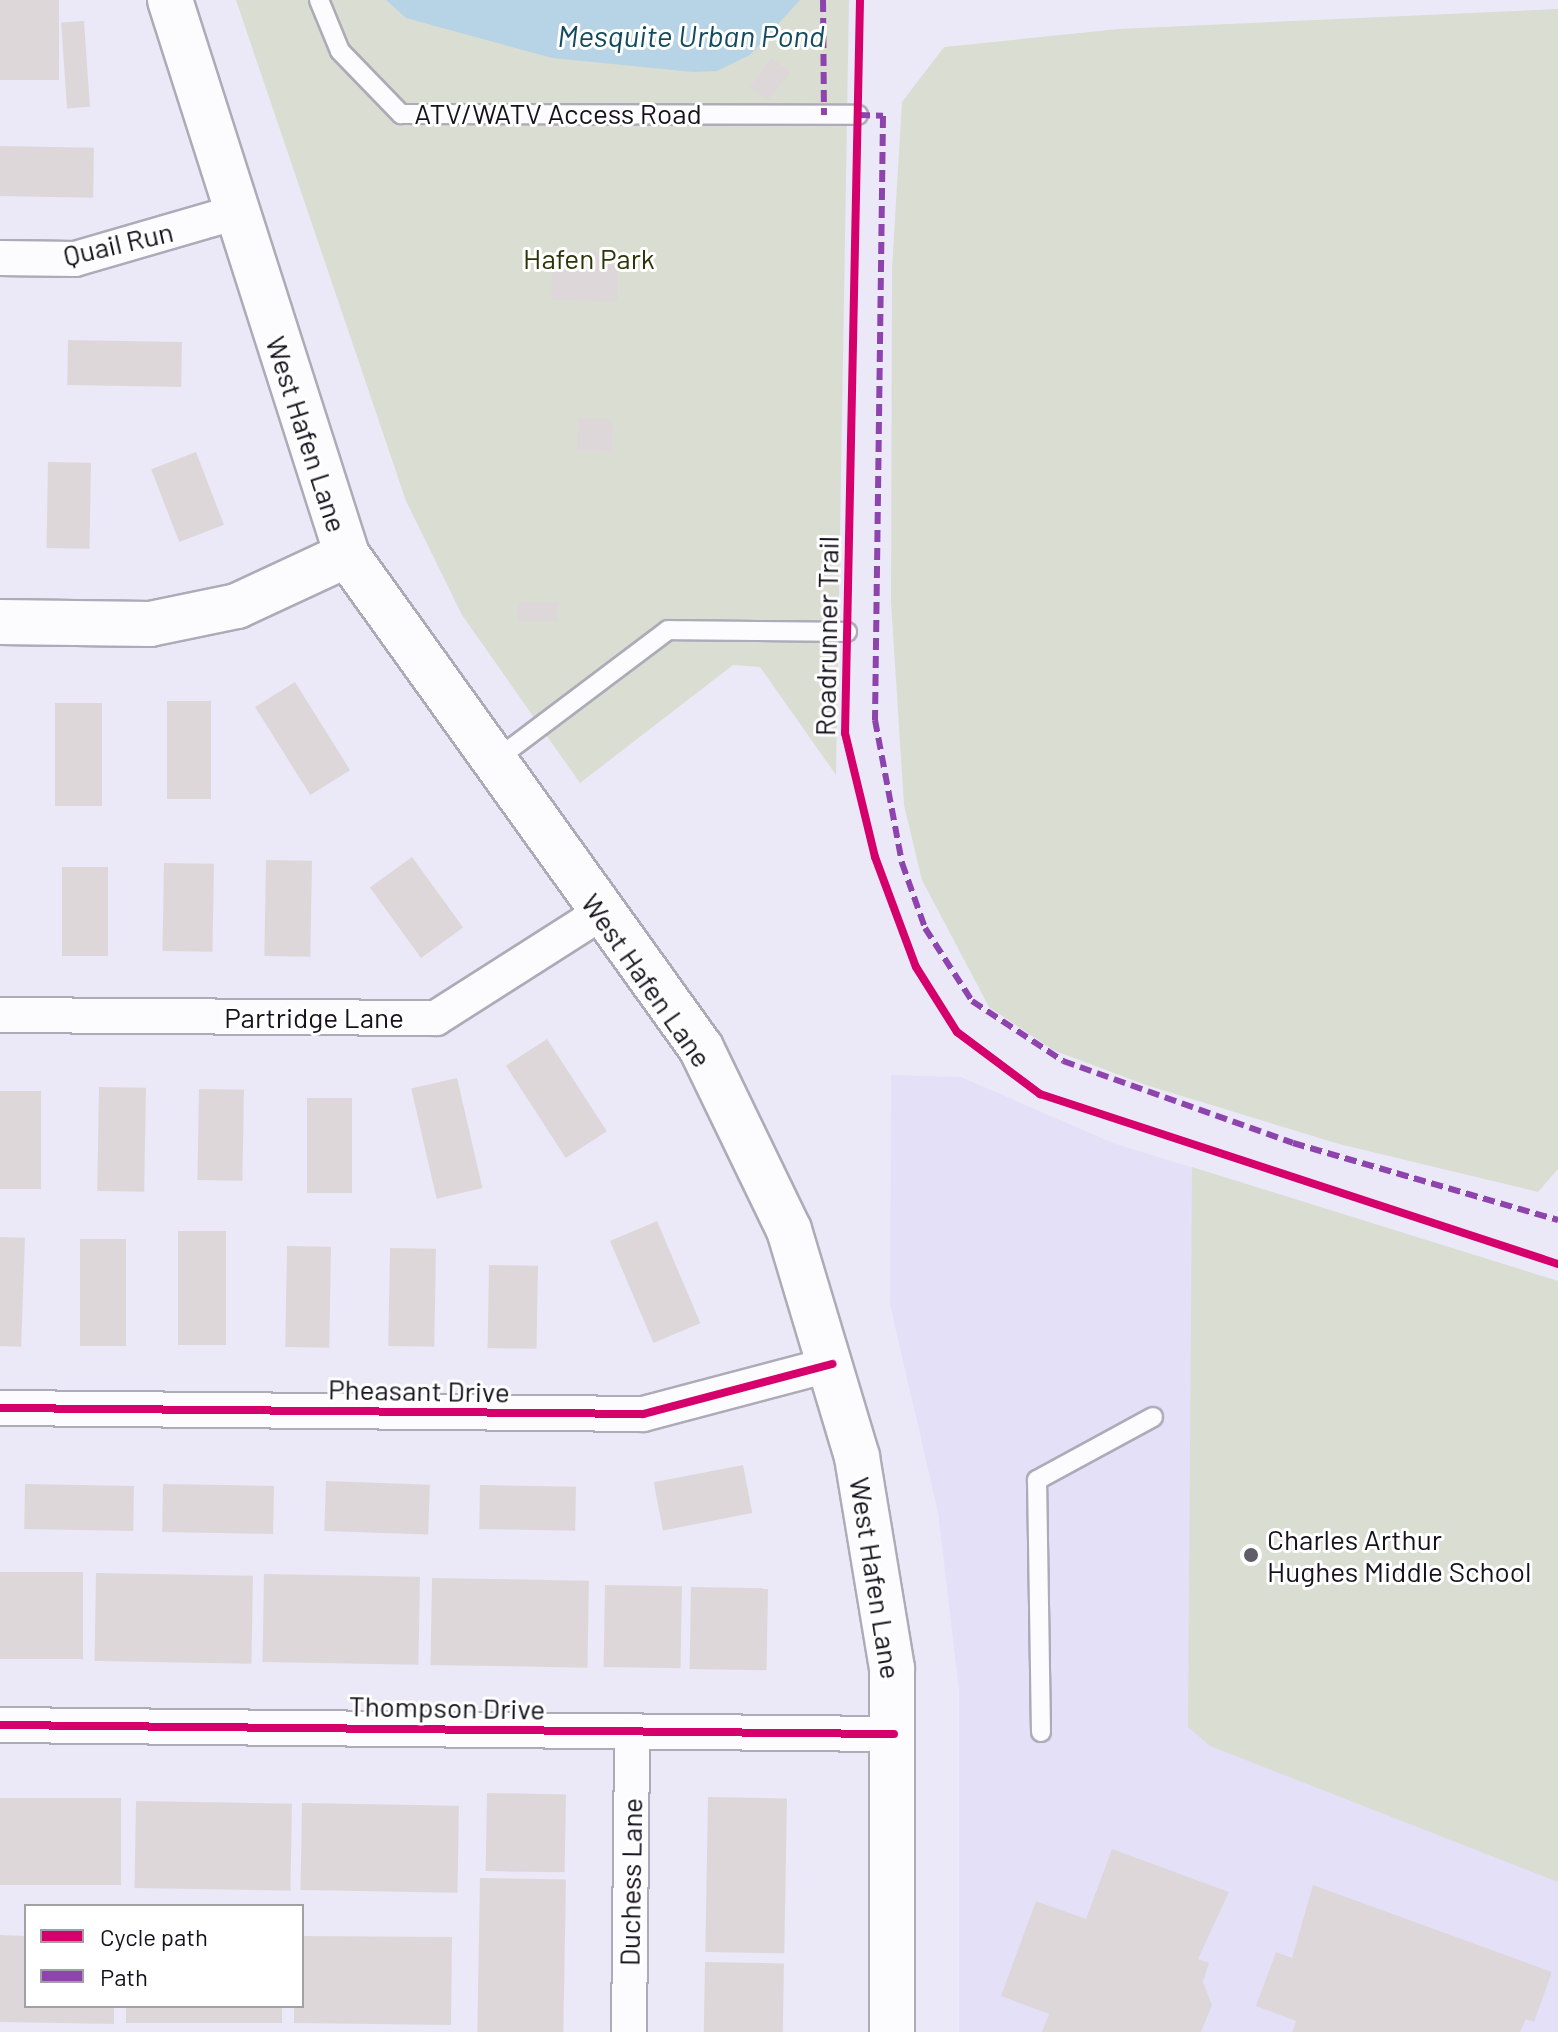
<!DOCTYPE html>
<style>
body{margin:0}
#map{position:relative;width:1558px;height:2032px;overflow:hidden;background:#ebe9f7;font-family:Barlow,sans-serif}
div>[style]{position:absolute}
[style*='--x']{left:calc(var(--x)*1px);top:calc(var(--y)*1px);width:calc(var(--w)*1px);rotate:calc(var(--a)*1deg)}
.built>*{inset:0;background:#e4e0f8}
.green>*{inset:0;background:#daddd2}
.water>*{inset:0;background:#b7d4e6}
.building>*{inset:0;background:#ded7da;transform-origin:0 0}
.roads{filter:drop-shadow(2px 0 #adabb7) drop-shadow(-2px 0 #adabb7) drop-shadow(0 2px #adabb7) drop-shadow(0 -2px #adabb7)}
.service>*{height:18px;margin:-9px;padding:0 9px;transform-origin:9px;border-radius:9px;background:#fcfcfe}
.minor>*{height:34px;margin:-17px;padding:0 17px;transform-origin:17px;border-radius:17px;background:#fcfcfe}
.tertiary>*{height:44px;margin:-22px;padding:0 22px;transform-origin:22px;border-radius:22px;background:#fcfcfe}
.secondary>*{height:44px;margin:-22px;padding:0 22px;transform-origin:22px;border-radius:22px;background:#fcfcfe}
.quiet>*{height:6px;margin-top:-3px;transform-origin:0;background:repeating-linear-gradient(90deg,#8e44ad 0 12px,transparent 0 18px)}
.cycleway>*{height:8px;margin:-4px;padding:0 4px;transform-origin:4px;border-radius:4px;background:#d6006c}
.dots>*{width:22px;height:22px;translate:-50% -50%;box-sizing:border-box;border:4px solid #fff;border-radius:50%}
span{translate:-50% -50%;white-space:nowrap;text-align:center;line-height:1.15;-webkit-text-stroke:6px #fff;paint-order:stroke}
.street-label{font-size:28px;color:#15121d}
.park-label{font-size:28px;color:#2d3407}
.poi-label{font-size:28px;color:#15121d}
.left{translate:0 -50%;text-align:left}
.water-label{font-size:30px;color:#124a5e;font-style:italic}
.legend{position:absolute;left:24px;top:1904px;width:280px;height:104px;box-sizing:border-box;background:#fff;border:2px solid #a1a0a5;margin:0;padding:10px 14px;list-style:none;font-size:24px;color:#15121d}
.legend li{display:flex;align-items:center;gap:16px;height:40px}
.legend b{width:40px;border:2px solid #a1a0a5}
</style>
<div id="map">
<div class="built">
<div style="clip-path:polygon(891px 1075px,961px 1077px,1113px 1143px,1558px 1281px,1558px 2032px,959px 2032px,959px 1691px,938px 1512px,890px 1305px)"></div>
</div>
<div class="green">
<div style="clip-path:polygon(236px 0,849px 0,836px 775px,760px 667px,733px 665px,580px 783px,462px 615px,406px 501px)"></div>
<div style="clip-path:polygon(1558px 9px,1558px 1169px,1538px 1192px,1339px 1144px,1146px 1085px,1053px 1050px,989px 1007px,922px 880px,904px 805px,891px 602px,892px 269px,902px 102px,944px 47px,1119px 29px)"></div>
<div style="clip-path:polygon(1192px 1167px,1558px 1281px,1558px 1882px,1210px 1746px,1188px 1727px)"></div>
</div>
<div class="water">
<div style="clip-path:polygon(386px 0,800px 0,750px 55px,717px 71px,693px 72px,552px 58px,406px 18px)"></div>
</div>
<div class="building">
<div style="left:0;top:0;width:59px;height:80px"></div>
<div style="left:84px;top:21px;width:86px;height:23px;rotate:86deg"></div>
<div style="left:772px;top:58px;width:23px;height:36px;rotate:38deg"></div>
<div style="left:0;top:146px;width:94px;height:50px;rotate:1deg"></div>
<div style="left:552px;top:252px;width:66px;height:48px;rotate:1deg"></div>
<div style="left:68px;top:340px;width:114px;height:45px;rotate:1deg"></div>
<div style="left:578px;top:418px;width:35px;height:32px;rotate:2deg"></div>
<div style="left:196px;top:452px;width:78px;height:48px;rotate:69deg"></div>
<div style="left:48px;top:462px;width:43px;height:86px;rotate:1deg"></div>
<div style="left:518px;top:602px;width:40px;height:19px"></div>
<div style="left:295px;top:682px;width:104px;height:47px;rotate:58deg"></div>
<div style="left:167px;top:701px;width:44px;height:98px"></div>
<div style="left:55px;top:703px;width:47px;height:103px"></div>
<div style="left:412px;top:857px;width:87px;height:52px;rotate:54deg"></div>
<div style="left:266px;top:860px;width:46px;height:96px;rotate:1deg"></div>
<div style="left:164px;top:863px;width:50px;height:88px;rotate:1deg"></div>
<div style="left:62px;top:867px;width:46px;height:89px"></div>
<div style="left:547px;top:1039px;width:110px;height:49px;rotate:57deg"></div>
<div style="left:457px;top:1078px;width:113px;height:47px;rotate:77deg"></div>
<div style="left:99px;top:1087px;width:47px;height:104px;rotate:1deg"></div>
<div style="left:199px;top:1089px;width:45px;height:91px;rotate:1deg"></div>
<div style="left:0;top:1091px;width:41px;height:98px"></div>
<div style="left:307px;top:1098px;width:45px;height:95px"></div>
<div style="left:657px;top:1221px;width:111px;height:51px;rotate:67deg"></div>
<div style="left:178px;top:1231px;width:48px;height:114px"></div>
<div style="left:0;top:1237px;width:25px;height:109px;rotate:2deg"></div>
<div style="left:80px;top:1239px;width:46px;height:107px"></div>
<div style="left:287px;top:1246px;width:44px;height:101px;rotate:1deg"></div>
<div style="left:390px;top:1248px;width:46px;height:98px;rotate:1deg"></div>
<div style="left:489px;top:1265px;width:49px;height:83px;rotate:1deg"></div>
<div style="left:743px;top:1465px;width:49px;height:91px;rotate:79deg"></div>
<div style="left:326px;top:1481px;width:104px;height:50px;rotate:2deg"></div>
<div style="left:25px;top:1484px;width:109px;height:45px;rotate:1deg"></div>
<div style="left:163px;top:1484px;width:111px;height:48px;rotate:1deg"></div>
<div style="left:480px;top:1485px;width:96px;height:44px;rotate:1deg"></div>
<div style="left:0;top:1572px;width:83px;height:87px"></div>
<div style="left:96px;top:1573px;width:157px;height:88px;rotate:1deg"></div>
<div style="left:264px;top:1574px;width:156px;height:88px;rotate:1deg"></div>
<div style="left:432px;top:1578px;width:157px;height:87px;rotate:1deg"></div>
<div style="left:605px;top:1585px;width:77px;height:82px;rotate:1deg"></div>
<div style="left:691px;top:1587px;width:77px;height:82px;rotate:1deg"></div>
<div style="left:487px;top:1793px;width:79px;height:78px;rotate:1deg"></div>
<div style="left:708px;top:1797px;width:79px;height:155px;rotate:1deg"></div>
<div style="left:0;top:1798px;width:121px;height:87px"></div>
<div style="left:136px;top:1801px;width:156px;height:87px;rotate:1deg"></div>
<div style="left:302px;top:1803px;width:157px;height:87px;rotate:1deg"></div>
<div style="clip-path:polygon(1112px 1849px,1229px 1892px,1198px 1959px,1209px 1963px,1203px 1982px,1212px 2005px,1201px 2032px,1042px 2032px,1049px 2014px,1001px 1996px,1036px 1901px,1086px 1919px)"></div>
<div style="left:480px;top:1878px;width:86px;height:154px;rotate:1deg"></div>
<div style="clip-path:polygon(1313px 1885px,1552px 1972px,1534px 2022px,1526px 2019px,1520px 2032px,1292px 2032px,1296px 2021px,1256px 2006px,1276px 1952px,1292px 1958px)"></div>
<div style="clip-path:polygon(0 1935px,26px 1936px,26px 2006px,114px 2006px,114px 2024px,0 2022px)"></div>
<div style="clip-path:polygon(302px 1936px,452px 1937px,451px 2025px,294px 2023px,294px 2006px,302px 2006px)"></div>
<div style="left:705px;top:1962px;width:79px;height:70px;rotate:1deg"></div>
<div style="left:126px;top:2006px;width:156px;height:17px"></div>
</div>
<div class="roads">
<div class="service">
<div style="--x:319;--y:0;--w:55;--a:67.6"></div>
<div style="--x:340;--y:51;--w:88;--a:45.9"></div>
<div style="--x:401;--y:114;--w:457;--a:0.1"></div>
<div style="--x:493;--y:762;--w:219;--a:-37"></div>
<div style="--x:668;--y:630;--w:179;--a:0.6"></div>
<div style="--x:1041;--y:1732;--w:252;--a:-90.9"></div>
<div style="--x:1037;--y:1480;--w:132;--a:-28.5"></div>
</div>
<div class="minor">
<div style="--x:0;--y:258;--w:75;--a:0.8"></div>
<div style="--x:75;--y:259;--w:165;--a:-16.2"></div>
<div style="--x:0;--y:1015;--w:436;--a:0.4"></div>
<div style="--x:436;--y:1018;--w:193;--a:-32.5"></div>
<div style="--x:0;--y:1408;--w:643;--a:0.53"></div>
<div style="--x:643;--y:1414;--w:196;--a:-14.8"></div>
<div style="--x:0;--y:1725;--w:894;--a:0.58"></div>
<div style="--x:629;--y:2032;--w:301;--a:-89.4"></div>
</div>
<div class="tertiary">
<div style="--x:0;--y:622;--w:150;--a:0.8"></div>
<div style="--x:150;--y:624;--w:89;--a:-11.7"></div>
<div style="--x:237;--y:606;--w:121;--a:-24.9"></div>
</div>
<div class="secondary">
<div style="--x:170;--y:0;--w:583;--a:72.31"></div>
<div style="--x:347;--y:555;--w:607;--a:54.32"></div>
<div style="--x:701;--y:1048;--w:202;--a:64.2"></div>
<div style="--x:789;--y:1230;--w:237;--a:73.3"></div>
<div style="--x:857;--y:1457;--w:214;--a:80.6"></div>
<div style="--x:892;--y:1668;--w:364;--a:90"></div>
</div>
</div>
<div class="quiet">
<div style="--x:823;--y:0;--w:115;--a:89.5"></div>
<div style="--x:858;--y:115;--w:25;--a:2"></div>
<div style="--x:883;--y:116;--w:604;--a:90.76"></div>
<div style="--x:875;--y:720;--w:146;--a:79.3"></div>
<div style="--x:902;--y:863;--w:69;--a:70.5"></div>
<div style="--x:925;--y:928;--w:87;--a:57.2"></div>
<div style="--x:972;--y:1001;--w:109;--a:33.4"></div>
<div style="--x:1063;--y:1061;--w:244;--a:19.6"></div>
<div style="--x:1293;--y:1143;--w:276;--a:16.2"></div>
</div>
<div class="cycleway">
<div style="--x:860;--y:0;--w:733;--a:91.17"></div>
<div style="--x:845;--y:733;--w:128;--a:76.4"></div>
<div style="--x:875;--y:857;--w:117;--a:69.6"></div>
<div style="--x:916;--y:967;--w:77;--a:57.8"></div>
<div style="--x:957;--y:1032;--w:104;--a:36.8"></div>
<div style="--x:1040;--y:1094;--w:545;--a:18.17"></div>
<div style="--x:0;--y:1408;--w:643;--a:0.53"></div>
<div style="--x:643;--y:1414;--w:196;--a:-14.8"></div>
<div style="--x:0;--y:1725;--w:894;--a:0.58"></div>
</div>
<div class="dots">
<div style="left:1251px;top:1555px;background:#605d69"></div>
</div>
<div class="street-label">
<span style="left:558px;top:113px">ATV/WATV Access Road</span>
<span style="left:118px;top:243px;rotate:-13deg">Quail Run</span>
<span style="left:307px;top:434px;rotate:72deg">West Hafen Lane</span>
<span style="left:826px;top:636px;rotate:-89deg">Roadrunner Trail</span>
<span style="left:647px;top:980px;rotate:55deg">West Hafen Lane</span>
<span style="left:314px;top:1017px">Partridge Lane</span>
<span style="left:419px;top:1390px;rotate:1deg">Pheasant Drive</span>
<span style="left:876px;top:1578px;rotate:81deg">West Hafen Lane</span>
<span style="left:447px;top:1707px;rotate:1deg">Thompson Drive</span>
<span style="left:630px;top:1882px;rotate:-89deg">Duchess Lane</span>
</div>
<div class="park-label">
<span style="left:589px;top:258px">Hafen Park</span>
</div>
<div class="poi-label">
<span class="left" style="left:1267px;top:1555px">Charles Arthur<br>Hughes Middle School</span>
</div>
<div class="water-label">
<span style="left:691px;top:35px">Mesquite Urban Pond</span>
</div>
<ul class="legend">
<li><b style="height:10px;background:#d6006c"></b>Cycle path</li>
<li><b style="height:10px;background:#8e44ad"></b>Path</li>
</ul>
</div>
